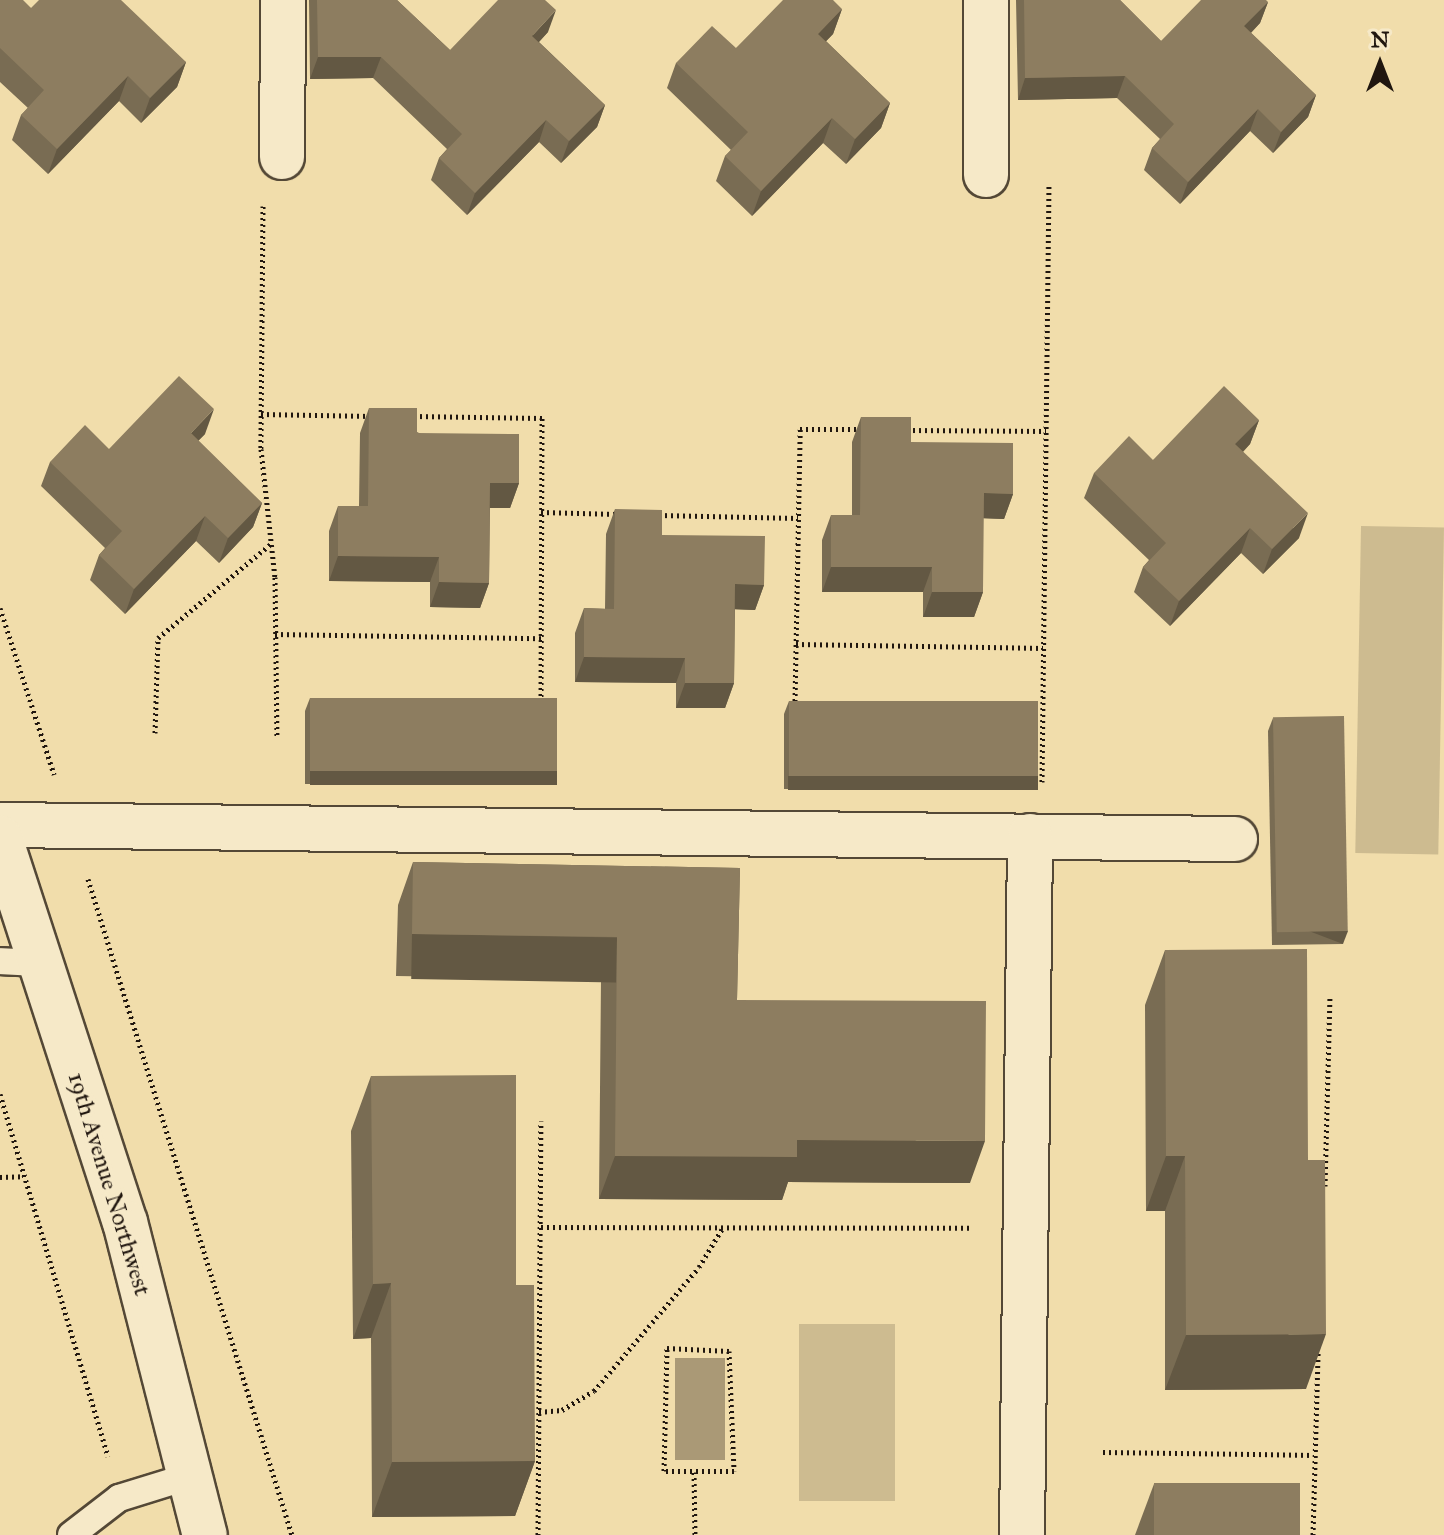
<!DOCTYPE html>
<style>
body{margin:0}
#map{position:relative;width:1444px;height:1535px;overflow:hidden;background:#f1ddab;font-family:"IM FELL Great Primer",serif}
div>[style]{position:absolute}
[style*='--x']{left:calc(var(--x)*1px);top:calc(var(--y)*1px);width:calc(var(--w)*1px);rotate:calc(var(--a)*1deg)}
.green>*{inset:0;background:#cdbb90;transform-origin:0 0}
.water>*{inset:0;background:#aa9976;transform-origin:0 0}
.path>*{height:5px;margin-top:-2.5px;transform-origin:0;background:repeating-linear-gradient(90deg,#20160f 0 2px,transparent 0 6px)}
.roads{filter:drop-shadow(2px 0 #544836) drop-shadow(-2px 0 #544836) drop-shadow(0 2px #544836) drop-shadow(0 -2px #544836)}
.service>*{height:26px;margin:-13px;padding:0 13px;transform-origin:13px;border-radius:13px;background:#f6e9c8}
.minor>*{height:44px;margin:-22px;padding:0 22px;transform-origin:22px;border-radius:22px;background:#f6e9c8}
.wall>*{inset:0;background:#796c53}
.shaded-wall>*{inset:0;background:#635843;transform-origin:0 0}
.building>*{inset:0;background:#8d7d60;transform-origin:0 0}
span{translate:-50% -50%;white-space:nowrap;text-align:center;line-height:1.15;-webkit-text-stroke:7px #f6e9c8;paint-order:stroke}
.street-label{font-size:24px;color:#20160f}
.north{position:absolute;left:1340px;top:24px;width:80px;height:80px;-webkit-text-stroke:6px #f6e9c8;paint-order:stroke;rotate:0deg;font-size:22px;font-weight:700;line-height:32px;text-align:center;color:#20160f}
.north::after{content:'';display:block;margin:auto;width:28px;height:36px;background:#20160f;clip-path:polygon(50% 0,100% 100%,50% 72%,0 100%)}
</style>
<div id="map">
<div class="green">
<div style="left:1361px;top:526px;width:83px;height:327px;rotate:1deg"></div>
<div style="left:799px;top:1324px;width:96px;height:177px"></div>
</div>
<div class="water">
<div style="left:675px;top:1358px;width:50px;height:102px"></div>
</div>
<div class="path">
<div style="--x:263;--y:206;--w:243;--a:90.5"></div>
<div style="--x:261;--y:449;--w:129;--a:83.8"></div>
<div style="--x:275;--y:577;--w:159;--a:89.3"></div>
<div style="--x:261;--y:414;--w:111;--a:1"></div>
<div style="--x:414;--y:416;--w:128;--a:0.9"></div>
<div style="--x:542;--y:418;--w:280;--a:90.2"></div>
<div style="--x:907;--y:430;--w:139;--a:0.4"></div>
<div style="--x:541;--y:512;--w:76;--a:1.5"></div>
<div style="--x:659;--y:515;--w:139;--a:1.2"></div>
<div style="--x:0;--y:608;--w:175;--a:72"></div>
<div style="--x:275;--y:634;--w:266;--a:0.9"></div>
<div style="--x:796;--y:644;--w:247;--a:0.9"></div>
<div style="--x:795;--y:701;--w:272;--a:-88.9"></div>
<div style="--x:800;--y:429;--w:61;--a:0"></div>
<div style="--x:155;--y:733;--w:95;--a:-88.2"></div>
<div style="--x:158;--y:638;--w:147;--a:-39.8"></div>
<div style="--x:1042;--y:782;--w:596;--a:-89.33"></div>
<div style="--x:88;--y:879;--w:687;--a:72.73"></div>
<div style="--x:0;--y:1094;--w:378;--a:73.4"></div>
<div style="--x:0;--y:1177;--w:24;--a:-2"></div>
<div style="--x:1325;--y:1186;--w:191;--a:-88.5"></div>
<div style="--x:541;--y:1227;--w:431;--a:0.1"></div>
<div style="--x:667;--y:1348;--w:62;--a:2.8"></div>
<div style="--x:729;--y:1351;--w:120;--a:87.6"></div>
<div style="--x:734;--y:1471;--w:70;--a:180"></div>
<div style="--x:664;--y:1471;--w:123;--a:-88.6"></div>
<div style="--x:539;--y:1412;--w:23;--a:-5"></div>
<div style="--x:562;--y:1410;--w:37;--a:-31"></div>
<div style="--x:594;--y:1391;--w:162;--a:-49.7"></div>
<div style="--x:699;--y:1267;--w:44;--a:-58.8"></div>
<div style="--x:1103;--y:1452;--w:210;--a:0.8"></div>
<div style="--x:694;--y:1472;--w:63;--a:89.1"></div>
<div style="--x:538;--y:1535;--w:414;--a:-89.6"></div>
<div style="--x:1313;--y:1535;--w:183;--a:-88.4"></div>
</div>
<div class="roads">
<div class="service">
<div style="--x:0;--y:961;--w:39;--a:3"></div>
<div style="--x:71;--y:1535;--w:61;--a:-37.6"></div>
<div style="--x:119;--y:1498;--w:74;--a:-17.2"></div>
</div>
<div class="minor">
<div style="--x:986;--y:0;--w:175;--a:90"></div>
<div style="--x:282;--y:157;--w:157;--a:-89.6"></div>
<div style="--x:0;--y:825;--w:1235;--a:0.65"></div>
<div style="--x:0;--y:838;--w:404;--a:72"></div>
<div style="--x:125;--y:1222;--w:323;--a:75.7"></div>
<div style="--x:1022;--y:1535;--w:699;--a:-89.34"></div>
</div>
</div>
<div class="wall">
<div style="clip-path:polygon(0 0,31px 8px,186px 62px,177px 87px,141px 123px,119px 101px,48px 174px,12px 140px,21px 115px,28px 108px,0 82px)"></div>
<div style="clip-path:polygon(309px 0,397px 0,450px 50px,548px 32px,539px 42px,605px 105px,597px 127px,561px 163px,539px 142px,467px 215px,431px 180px,439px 158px,447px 149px,373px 78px,310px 79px)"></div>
<div style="clip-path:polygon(1016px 0,1120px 0,1161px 41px,1268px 2px,1260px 23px,1251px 33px,1316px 95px,1308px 117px,1273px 153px,1250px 131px,1180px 204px,1144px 170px,1152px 148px,1160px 139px,1117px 98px,1018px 100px)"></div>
<div style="clip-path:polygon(842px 9px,833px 34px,826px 41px,890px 103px,881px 128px,846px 164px,823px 143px,752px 216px,716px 181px,725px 156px,731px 150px,667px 88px,676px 63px,736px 48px)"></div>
<div style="clip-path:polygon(369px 408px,519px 483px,510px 508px,490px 508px,489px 583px,480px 608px,430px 607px,430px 582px,329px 581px,329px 531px,338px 506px,359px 506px,360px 433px)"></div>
<div style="clip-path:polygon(861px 417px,1013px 494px,1004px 519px,983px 518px,983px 592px,974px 617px,923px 617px,923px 592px,822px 592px,822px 540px,831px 515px,852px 515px,852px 442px)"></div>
<div style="clip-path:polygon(1259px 420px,1250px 444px,1243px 452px,1299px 538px,1263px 574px,1241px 553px,1170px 626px,1134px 592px,1143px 567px,1149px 560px,1084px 498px,1094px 473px,1153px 460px)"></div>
<div style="clip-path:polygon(205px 434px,198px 441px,262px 503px,253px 527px,219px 563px,196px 541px,125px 614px,90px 580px,99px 555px,105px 548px,41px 486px,50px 462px,109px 449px)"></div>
<div style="clip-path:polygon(615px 509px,662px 535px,764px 585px,755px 610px,735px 609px,734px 683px,725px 708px,676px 708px,676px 683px,575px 682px,575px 633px,584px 608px,605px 609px,606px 534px)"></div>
<div style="clip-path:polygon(310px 698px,553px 785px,305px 784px,305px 711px)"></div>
<div style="clip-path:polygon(789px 701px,1038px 777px,1034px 790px,784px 789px,784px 714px)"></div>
<div style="clip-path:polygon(1273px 718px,1343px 944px,1272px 945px,1268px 731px)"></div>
<div style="clip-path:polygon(413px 862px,740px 868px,737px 1000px,970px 1183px,788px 1182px,782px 1200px,599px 1199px,601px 979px,396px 976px,398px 905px)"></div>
<div style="clip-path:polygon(1165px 950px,1306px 1389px,1165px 1390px,1165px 1211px,1146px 1211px,1145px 1005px)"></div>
<div style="clip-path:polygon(371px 1076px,516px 1285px,535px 1461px,515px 1516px,372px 1517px,371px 1338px,353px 1339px,351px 1131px)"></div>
<div style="clip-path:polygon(1154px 1484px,1300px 1535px,1135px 1535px)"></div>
</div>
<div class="shaded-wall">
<div style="clip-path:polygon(1268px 2px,1260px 23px,1236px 48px,1244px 26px)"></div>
<div style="clip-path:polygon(842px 9px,833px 34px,809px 59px,818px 34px)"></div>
<div style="clip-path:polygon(556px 10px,548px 32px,524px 58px,532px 36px)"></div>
<div style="clip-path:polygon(318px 57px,381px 57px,373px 78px,310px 79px)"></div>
<div style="clip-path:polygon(186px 62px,177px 87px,141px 123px,150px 98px)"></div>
<div style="clip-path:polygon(128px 76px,119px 101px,48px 174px,57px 149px)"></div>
<div style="clip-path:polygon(1125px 76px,1117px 98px,1018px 100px,1025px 78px)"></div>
<div style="clip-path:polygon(1316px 95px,1308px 117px,1273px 153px,1281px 132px)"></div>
<div style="clip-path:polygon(890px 103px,881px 128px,846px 164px,855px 139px)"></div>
<div style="clip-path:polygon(605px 105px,597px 127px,561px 163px,569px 141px)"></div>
<div style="clip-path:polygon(1258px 109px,1250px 131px,1180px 204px,1188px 182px)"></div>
<div style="clip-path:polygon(832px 118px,823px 143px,752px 216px,761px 191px)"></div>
<div style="clip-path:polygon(546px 120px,539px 142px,467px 215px,475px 193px)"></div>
<div style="clip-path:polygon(214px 409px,205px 434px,181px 458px,191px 433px)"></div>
<div style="clip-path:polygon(1259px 420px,1250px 444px,1226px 469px,1235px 444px)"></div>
<div style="clip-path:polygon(490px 483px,519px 483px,510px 508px,481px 508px)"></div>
<div style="clip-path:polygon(984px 493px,1013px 494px,1004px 519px,975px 518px)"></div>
<div style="clip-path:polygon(262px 503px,253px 527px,219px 563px,228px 538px)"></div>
<div style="clip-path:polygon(1308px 513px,1299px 538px,1263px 574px,1272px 549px)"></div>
<div style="clip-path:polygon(205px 516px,196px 541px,125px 614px,134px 589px)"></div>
<div style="clip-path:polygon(1250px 528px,1241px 553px,1170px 626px,1179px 601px)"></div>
<div style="clip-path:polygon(338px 556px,439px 557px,430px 582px,329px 581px)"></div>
<div style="clip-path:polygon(831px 567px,932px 567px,923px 592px,822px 592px)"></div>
<div style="clip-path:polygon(439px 582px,489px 583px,480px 608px,430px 607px)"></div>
<div style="clip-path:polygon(735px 584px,764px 585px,755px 610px,726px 609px)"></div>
<div style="clip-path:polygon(932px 592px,983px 592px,974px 617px,923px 617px)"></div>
<div style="clip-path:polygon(584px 657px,685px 658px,676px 683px,575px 682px)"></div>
<div style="clip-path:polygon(685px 683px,734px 683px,725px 708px,676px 708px)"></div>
<div style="left:310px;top:771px;width:247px;height:14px"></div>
<div style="left:788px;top:776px;width:250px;height:14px"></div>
<div style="left:1348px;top:931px;width:14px;height:71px;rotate:111deg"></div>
<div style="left:412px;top:934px;width:205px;height:45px;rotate:1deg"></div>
<div style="clip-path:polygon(797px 1140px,985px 1141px,970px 1183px,788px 1182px,782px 1200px,599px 1199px,615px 1156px)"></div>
<div style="clip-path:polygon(1166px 1156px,1185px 1156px,1165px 1211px,1146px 1211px)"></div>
<div style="clip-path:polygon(391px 1283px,371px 1338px,353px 1339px,373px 1284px)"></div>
<div style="clip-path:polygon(1326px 1334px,1306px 1389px,1165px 1390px,1186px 1335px)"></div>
<div style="clip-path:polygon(535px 1461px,515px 1516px,372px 1517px,392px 1462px)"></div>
</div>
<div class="building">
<div style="clip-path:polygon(0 0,23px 0,31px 8px,39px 0,121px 0,186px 62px,150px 98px,128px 76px,57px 149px,21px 115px,44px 90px,0 48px)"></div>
<div style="clip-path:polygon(317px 0,397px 0,450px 50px,498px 0,545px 0,556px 10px,532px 36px,605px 105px,569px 141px,546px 120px,475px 193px,439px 158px,462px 134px,381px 57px,318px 57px)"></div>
<div style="clip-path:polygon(783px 0,833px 0,842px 9px,818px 34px,890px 103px,855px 139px,832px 118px,761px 191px,725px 156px,748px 132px,676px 63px,712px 26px,736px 48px)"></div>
<div style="clip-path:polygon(1024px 0,1120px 0,1161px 41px,1201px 0,1266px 0,1268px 2px,1244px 26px,1316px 95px,1281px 132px,1258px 109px,1188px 182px,1152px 148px,1174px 124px,1125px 76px,1025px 78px)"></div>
<div style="clip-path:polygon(179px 376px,214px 409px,191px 433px,262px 503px,228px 538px,205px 516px,134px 589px,99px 555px,122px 531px,50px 462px,85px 425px,109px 449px)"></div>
<div style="clip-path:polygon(1224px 386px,1259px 420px,1235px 444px,1308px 513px,1272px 549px,1250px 528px,1179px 601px,1143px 567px,1166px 543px,1094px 473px,1129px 436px,1153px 460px)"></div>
<div style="clip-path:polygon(369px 408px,417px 408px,417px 433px,519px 434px,519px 483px,490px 483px,489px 583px,439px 582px,439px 557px,338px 556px,338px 506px,368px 506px)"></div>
<div style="clip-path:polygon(861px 417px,911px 417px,911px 442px,1013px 443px,1013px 494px,984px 493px,983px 592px,932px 592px,932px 567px,831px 567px,831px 515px,860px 515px)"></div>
<div style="clip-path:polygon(615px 509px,662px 510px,662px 535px,765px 536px,764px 585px,735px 584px,734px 683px,685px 683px,685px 658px,584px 657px,584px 608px,614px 609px)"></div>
<div style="left:310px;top:698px;width:247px;height:73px"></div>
<div style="left:789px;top:701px;width:249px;height:75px"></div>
<div style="left:1344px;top:716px;width:215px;height:71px;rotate:89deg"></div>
<div style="clip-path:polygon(413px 862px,740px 868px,737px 1000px,986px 1001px,985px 1141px,797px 1140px,797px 1157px,615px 1156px,617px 937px,412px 934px)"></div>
<div style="clip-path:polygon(1307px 949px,1308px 1160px,1325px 1160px,1326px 1334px,1186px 1335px,1185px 1156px,1166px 1156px,1165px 950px)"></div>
<div style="clip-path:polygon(516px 1075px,516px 1285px,534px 1285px,535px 1461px,392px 1462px,391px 1283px,373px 1284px,371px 1076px)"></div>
<div style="left:1300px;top:1483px;width:52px;height:146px;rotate:90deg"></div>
</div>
<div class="street-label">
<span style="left:109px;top:1184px;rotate:73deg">19th Avenue Northwest</span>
</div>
<div class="north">N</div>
</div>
